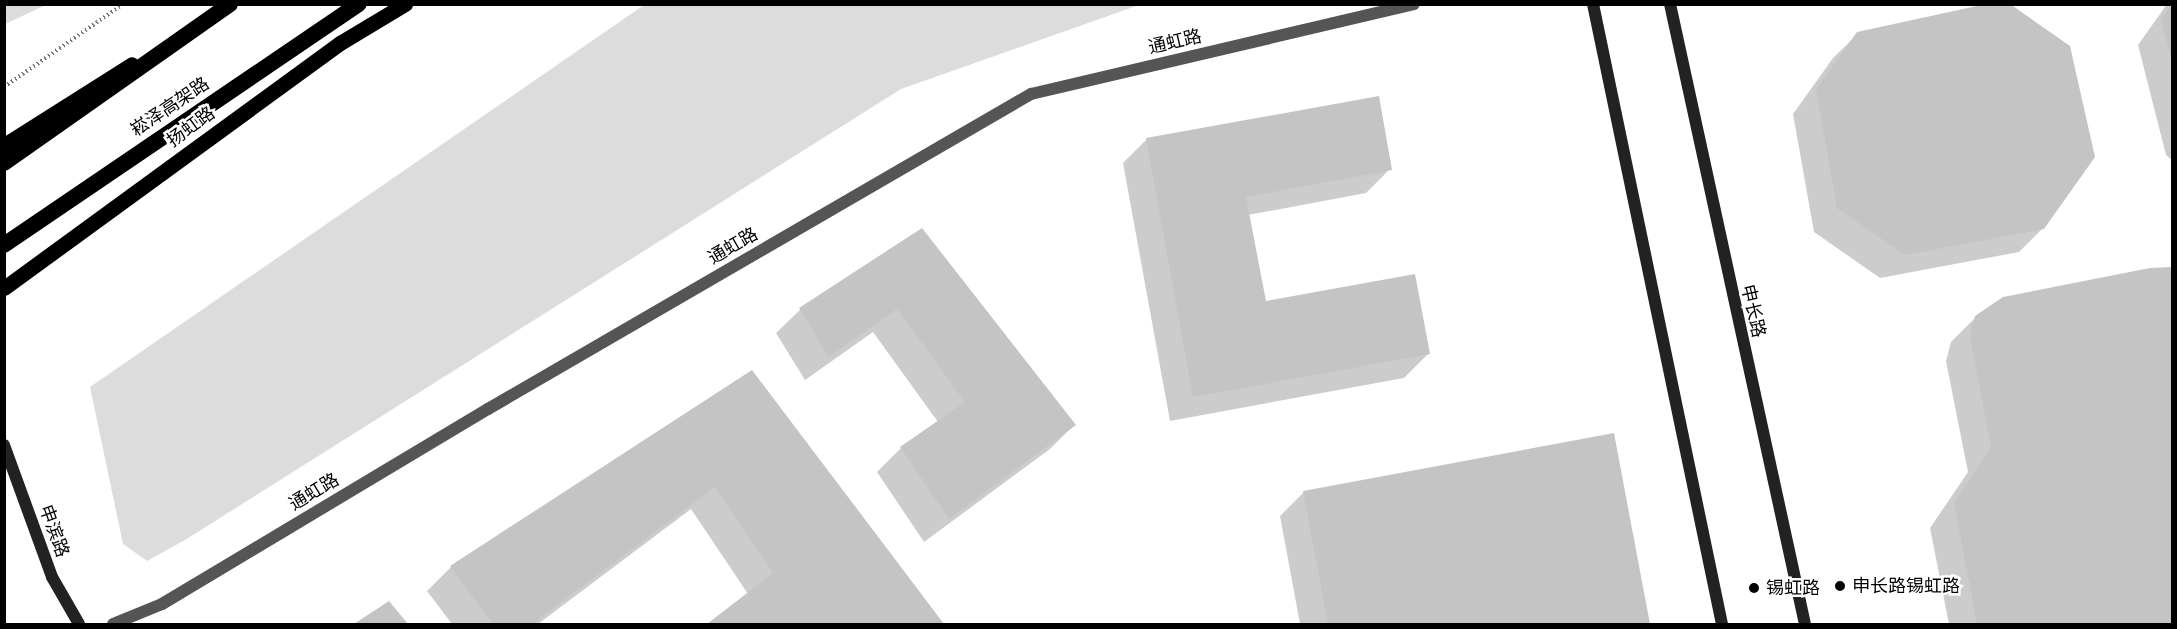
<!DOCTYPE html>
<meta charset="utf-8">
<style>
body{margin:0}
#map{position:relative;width:2177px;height:629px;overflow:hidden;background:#fff;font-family:Arial,"Noto Sans SC",sans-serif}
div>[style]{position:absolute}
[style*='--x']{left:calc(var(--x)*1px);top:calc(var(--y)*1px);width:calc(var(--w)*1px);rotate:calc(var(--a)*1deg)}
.green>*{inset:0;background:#dcdcdc}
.shadow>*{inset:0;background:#0003}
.building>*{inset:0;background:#c4c4c4}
.path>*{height:4px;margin-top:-2px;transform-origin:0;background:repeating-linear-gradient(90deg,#777 0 1.5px,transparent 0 4.5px)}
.minor>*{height:12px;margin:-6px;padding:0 6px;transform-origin:6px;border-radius:6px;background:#555}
.secondary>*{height:12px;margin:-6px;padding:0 6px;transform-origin:6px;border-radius:6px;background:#222}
.primary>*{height:15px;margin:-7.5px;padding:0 7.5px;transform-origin:7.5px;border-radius:7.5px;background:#000}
.trunk>*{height:16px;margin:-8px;padding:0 8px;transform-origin:8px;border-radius:8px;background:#000}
.dots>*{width:16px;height:16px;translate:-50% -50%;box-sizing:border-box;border:3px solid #fff;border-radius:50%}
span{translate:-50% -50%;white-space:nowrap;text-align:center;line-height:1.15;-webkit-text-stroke:5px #fff;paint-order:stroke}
.street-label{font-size:18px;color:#000}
.poi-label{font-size:18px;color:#000}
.left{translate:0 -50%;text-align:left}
.frame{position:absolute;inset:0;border:6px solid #000;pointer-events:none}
</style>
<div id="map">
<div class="green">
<div style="clip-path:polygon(5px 4px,46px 4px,46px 5px,5px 24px)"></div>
<div style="clip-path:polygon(644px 5px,1139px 5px,901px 89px,185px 540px,147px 561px,123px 544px,90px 387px)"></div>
</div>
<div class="shadow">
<div style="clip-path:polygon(2167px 4px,2172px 4px,2172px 160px,2166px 155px,2138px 45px)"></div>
<div style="clip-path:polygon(1858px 34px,2043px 228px,2019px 252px,1880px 278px,1814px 232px,1793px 114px,1833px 58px)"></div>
<div style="clip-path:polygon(1147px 139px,1390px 169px,1366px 193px,1248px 215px,1264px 303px,1428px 354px,1404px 378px,1170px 421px,1123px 163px)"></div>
<div style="clip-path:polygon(921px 230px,1074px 425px,1050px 449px,924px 542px,877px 472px,901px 448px,938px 422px,873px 332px,805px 380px,776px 333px,800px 310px)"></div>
<div style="clip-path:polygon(2150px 269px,2172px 269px,2172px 624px,1949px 624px,1930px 528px,1968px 472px,1946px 361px,1951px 342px,1976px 317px)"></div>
<div style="clip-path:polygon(751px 372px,942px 624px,709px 624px,748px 594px,691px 509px,538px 624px,452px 624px,427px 591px,451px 567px)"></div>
<div style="clip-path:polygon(1613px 434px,1649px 624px,1300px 624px,1280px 516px,1304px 492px)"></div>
<div style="clip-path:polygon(389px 603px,406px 624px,357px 624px)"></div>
</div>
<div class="building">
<div style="clip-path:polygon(1986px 4px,2010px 4px,2070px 46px,2095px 157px,2044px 229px,1905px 255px,1837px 208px,1816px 89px,1857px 32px)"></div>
<div style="clip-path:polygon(2172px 4px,2172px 61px,2161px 19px)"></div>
<div style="clip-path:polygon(1379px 96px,1392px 170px,1246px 197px,1266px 301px,1415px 274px,1430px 354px,1193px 397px,1146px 138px)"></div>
<div style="clip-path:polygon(922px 228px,1076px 425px,949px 519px,900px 447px,965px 402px,897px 309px,829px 357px,799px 308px)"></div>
<div style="clip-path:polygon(2172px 267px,2172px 624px,1977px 624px,1954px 503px,1991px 447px,1970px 336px,1975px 316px,2003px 297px,2150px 268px)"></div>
<div style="clip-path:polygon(752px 370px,944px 624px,707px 624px,773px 573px,715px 487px,532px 624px,493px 624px,450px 566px)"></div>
<div style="clip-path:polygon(1614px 433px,1650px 624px,1328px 624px,1303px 491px)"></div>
<div style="clip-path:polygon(389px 601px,408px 624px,354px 624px)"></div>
</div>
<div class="path">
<div style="--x:4;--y:87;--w:145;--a:-34.9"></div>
</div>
<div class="minor">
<div style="--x:113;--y:624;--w:53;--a:-22.2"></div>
<div style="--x:162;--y:604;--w:380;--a:-30.9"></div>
<div style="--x:488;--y:409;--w:628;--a:-30.12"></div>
<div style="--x:1031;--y:94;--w:393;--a:-13.2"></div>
</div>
<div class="secondary">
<div style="--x:1593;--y:4;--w:633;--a:78.25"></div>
<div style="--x:1670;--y:4;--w:635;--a:77.72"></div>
<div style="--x:4;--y:445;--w:140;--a:70"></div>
<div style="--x:52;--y:577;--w:54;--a:60.1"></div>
</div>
<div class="primary">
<div style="--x:4;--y:145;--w:151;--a:-32.3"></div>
<div style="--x:4;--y:288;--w:416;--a:-36.1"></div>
<div style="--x:340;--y:43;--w:76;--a:-31"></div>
</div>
<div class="trunk">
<div style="--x:4;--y:163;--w:276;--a:-35.1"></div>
<div style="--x:4;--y:245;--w:429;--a:-34.2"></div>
</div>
<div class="dots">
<div style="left:1840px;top:586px;background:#000"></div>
<div style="left:1754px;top:588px;background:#000"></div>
</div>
<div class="street-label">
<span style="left:1175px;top:42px;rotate:-13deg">通虹路</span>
<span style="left:170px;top:107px;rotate:-34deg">崧泽高架路</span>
<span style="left:191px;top:127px;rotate:-36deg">扬虹路</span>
<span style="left:733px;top:246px;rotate:-30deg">通虹路</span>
<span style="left:1753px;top:311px;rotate:77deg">申长路</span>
<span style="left:314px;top:492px;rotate:-31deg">通虹路</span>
<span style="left:54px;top:531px;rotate:70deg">申滨路</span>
</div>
<div class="poi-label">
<span class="left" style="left:1852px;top:586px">申长路锡虹路</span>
<span class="left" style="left:1766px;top:588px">锡虹路</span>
</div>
<div class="frame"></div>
</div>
